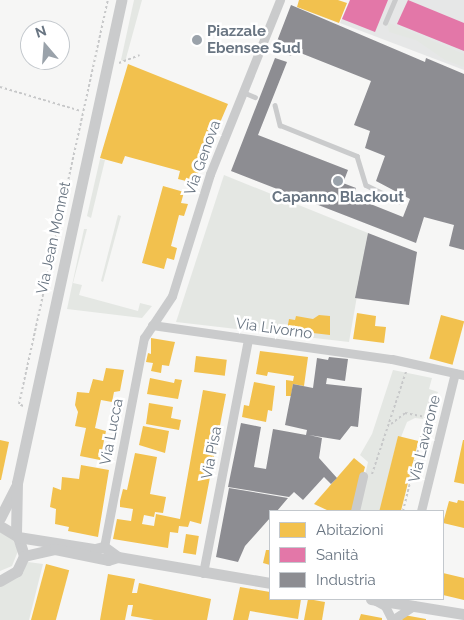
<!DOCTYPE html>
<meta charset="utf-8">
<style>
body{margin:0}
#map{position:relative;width:464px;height:620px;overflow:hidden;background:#f6f6f5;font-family:Raleway,sans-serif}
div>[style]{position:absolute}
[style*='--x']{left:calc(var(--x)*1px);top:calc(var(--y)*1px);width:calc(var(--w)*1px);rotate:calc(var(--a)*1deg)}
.built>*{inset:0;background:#e6e7e7}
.green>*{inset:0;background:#e4e7e3}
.homes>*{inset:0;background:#f2c14e;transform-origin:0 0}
.health>*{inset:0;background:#e377a8}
.industry>*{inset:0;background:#8d8d92}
.path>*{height:2px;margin-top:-1px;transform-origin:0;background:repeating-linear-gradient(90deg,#c7c8c9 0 2.5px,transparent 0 5px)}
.service>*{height:4.5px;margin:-2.25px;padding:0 2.25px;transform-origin:2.25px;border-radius:2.25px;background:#cacbcc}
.minor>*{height:9px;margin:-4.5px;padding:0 4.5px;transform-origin:4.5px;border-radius:4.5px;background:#cacbcc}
.tertiary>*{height:11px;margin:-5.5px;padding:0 5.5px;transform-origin:5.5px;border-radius:5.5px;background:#cacbcc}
.dots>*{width:14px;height:14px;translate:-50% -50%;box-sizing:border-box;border:2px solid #fff;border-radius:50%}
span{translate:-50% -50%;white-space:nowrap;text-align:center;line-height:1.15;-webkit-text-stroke:5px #fff;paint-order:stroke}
.poi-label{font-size:15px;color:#697582;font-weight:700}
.left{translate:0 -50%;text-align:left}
.street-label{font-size:15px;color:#697582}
.legend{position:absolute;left:269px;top:510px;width:175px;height:90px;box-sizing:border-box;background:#fff;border:1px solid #c3c8cd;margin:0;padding:6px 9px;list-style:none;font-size:15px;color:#697582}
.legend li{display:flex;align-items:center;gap:10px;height:25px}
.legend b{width:25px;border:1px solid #c3c8cd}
.north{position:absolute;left:20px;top:20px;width:50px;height:50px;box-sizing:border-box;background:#fff;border:1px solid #c3c8cd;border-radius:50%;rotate:342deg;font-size:14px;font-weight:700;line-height:20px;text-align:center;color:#697582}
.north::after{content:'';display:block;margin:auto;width:18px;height:22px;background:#9aa2aa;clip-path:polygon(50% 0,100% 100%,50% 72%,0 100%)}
</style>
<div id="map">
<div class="built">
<div style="clip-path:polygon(350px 0,464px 0,464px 70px,340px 23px)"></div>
</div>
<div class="green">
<div style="clip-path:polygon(134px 0,142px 0,125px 62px,121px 60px)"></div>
<div style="clip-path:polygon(387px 22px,464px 54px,464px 67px,445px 60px,416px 40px,389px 32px)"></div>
<div style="clip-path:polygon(100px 159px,105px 160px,91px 218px,87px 216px)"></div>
<div style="clip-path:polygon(224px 175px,368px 233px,349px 342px,176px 322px)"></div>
<div style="clip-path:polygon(118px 215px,121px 216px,103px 282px,101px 281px)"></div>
<div style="clip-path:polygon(84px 229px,87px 229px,73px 283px,82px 285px,79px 295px,138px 311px,140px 303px,152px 306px,142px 318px,67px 309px)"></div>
<div style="clip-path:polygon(393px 370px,432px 378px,429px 389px,438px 392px,437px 396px,430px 395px,423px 419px,415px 418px,407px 422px,401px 437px,398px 437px,380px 511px,357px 511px,368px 462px,360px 455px,372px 434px)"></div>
<div style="clip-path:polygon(0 532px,12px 537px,18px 551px,12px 566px,0 571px)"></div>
<div style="clip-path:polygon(28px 562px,43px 564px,29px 620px,0 620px,0 585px,17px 577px)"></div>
</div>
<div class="homes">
<div style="clip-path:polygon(299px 0,338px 0,347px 3px,339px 23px,297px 7px)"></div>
<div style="clip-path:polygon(128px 64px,228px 104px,194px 183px,178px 179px,180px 171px,125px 156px,122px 164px,100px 158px)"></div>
<div style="clip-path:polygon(163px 186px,184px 192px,181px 203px,188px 204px,184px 216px,179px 215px,171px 246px,177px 248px,174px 260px,167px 258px,164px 269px,142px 263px)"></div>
<div style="clip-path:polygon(357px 313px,376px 316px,375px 326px,386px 327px,384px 343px,353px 339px)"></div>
<div style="clip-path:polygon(319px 315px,330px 316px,330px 335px,287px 330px,289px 319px,295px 320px,296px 316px,313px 319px)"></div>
<div style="left:441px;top:315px;width:24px;height:45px;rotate:15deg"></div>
<div style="clip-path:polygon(151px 338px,175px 342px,169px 366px,162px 365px,161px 373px,151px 371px,153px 363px,146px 362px,148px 353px,151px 354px)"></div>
<div style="clip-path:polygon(260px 351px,308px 357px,304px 386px,293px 384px,291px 396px,286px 396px,286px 380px,293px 381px,294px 376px,268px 372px,267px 376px,256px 374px)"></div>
<div style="left:196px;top:356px;width:31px;height:16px;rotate:7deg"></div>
<div style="clip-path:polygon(106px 368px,124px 370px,120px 391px,114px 392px,112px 402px,101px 400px,95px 428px,106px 431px,100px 460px,80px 456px,86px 428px,75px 426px,78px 412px,75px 405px,77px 392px,89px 393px,93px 379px,103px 381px)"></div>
<div style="clip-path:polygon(150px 378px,174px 383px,175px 379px,182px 380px,178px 399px,147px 394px)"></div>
<div style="clip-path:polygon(254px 382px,275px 386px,272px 411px,268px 410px,266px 422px,242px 417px,244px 405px,249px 406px)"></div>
<div style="clip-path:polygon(203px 390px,226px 394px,201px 524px,190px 521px,188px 527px,179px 526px,178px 533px,170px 532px,168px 548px,113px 539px,117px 519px,131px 521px,133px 509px,120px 507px,120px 501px,123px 489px,127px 490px,135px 453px,157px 457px,150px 494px,166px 497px,163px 513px,155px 512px,154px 517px,144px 515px,142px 524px,154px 526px,156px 514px,180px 519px)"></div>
<div style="clip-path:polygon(149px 403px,173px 407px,171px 418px,181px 420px,179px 430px,146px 424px)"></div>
<div style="clip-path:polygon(143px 426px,169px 431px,165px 453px,139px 445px)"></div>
<div style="left:398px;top:436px;width:21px;height:77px;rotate:14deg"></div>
<div style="clip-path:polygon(0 440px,9px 442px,1px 480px,0 480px)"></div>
<div style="clip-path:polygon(463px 440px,464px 440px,464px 484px,454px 482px)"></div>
<div style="clip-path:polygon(354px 458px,365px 467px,353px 511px,329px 511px,314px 504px)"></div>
<div style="clip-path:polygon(81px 465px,109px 470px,98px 537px,68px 531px,69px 527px,55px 524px,56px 509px,50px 507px,53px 487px,61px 490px,62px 477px,79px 479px)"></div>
<div style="clip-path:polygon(458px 500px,464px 501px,464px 528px,443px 523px,449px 501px,457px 503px)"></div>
<div style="left:186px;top:534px;width:13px;height:19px;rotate:9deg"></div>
<div style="clip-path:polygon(266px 550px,270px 550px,270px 565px,263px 563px)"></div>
<div style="left:46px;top:564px;width:24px;height:58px;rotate:15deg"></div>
<div style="clip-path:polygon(443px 573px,464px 578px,464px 600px,443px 595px)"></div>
<div style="clip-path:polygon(108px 574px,135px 579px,132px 593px,137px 593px,139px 583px,211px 599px,207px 620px,154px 620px,131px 616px,133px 605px,128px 605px,125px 620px,100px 620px)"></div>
<div style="clip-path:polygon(240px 587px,270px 592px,270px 599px,301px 599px,298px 619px,250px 611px,248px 620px,233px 620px)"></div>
<div style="clip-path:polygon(308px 599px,325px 602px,322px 620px,304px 620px)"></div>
<div style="clip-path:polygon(361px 614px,382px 618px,382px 620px,359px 620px)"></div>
<div style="clip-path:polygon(404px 615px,426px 619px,426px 620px,402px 620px)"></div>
</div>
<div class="health">
<div style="clip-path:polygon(350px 0,388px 0,375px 32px,342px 19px)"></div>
<div style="clip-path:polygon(408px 0,464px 23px,464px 51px,397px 24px)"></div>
</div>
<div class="industry">
<div style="clip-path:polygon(291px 5px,425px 62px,426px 58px,464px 74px,464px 250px,449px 246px,454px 225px,424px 217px,416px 243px,231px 171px,275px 58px,287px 62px,258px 135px,348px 170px,343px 183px,356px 188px,353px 197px,403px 217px,410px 199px,376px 181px,385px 156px,365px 148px,370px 131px,354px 125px,371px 81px,293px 50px,291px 56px,274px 49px)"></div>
<div style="clip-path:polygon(368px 233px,417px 252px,409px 305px,355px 298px)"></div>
<div style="clip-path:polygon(329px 357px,348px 359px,345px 381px,327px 378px,326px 384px,362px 388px,358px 427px,351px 426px,340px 440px,309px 435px,322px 438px,319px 458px,337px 478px,331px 484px,324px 477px,303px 500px,294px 492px,289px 497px,228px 487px,241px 423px,261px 427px,254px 467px,266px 469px,273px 429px,306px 435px,307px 430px,285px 425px,293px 384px,313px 388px,317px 358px,328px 360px)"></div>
<div style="clip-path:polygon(229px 488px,288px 498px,277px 511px,270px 511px,270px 518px,245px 546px,238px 562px,216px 557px)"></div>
</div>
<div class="path">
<div style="--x:119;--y:63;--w:22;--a:-21"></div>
<div style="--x:0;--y:87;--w:84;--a:16.5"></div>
<div style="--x:23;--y:406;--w:4;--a:-153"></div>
<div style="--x:19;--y:404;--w:414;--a:-77.6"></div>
<div style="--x:391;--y:424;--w:18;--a:-38"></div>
<div style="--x:405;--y:413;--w:21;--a:11"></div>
<div style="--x:372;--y:474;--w:108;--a:-71.6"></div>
<div style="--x:403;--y:511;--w:117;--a:-76.2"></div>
<div style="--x:431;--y:397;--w:7;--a:8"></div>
</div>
<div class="service">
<div style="--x:385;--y:23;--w:25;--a:-67"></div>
<div style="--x:243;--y:92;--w:13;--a:23"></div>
<div style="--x:275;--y:105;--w:21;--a:76"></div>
<div style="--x:280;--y:125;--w:83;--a:21.9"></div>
<div style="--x:357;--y:156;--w:30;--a:73"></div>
<div style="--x:366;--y:185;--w:37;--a:26"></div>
</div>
<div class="minor">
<div style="--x:152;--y:325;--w:242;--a:8.1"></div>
<div style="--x:392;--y:359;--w:74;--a:12.5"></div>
<div style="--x:355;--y:511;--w:36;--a:-77"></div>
<div style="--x:421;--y:511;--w:142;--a:-76.2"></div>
<div style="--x:104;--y:547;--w:213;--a:-79.2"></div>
<div style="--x:144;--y:338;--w:50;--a:-56.3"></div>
<div style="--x:172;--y:296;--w:128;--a:-72.7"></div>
<div style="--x:210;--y:174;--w:188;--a:-68.1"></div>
<div style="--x:203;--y:573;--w:238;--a:-79.1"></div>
<div style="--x:376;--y:601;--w:10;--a:29"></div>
<div style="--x:385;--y:606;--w:16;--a:63"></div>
<div style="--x:392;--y:620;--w:27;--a:-33"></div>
</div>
<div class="tertiary">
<div style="--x:0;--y:518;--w:35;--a:-63"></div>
<div style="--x:0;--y:526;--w:21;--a:31"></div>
<div style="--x:18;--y:537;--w:20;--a:72"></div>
<div style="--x:24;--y:556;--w:17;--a:115"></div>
<div style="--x:17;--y:571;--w:20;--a:150"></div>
<div style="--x:16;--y:534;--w:51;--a:-88.9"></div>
<div style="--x:17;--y:483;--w:494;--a:-77.8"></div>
<div style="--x:18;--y:537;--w:78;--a:8.9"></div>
<div style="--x:95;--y:549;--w:9;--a:-13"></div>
<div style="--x:104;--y:547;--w:17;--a:36"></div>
<div style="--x:24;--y:556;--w:32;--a:-13"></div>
<div style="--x:55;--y:549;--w:54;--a:11.7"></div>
<div style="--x:108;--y:560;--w:10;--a:-17"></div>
<div style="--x:118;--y:557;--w:154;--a:9.7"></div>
<div style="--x:371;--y:599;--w:94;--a:9.2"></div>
</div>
<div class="dots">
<div style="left:197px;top:40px;background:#9aa2aa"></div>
<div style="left:338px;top:181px;background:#9aa2aa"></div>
</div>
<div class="poi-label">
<span class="left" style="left:207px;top:40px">Piazzale<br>Ebensee Sud</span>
<span style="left:338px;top:198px">Capanno Blackout</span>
</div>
<div class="street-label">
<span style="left:203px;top:158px;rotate:-70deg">Via Genova</span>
<span style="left:54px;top:238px;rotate:-78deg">Via Jean Monnet</span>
<span style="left:274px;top:329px;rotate:8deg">Via Livorno</span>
<span style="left:112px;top:432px;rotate:-79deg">Via Lucca</span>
<span style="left:425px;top:439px;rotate:-76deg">Via Lavarone</span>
<span style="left:212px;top:453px;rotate:-79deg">Via Pisa</span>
</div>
<ul class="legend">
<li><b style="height:14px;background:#f2c14e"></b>Abitazioni</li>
<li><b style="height:14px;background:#e377a8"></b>Sanità</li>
<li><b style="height:14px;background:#8d8d92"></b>Industria</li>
</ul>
<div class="north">N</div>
</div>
